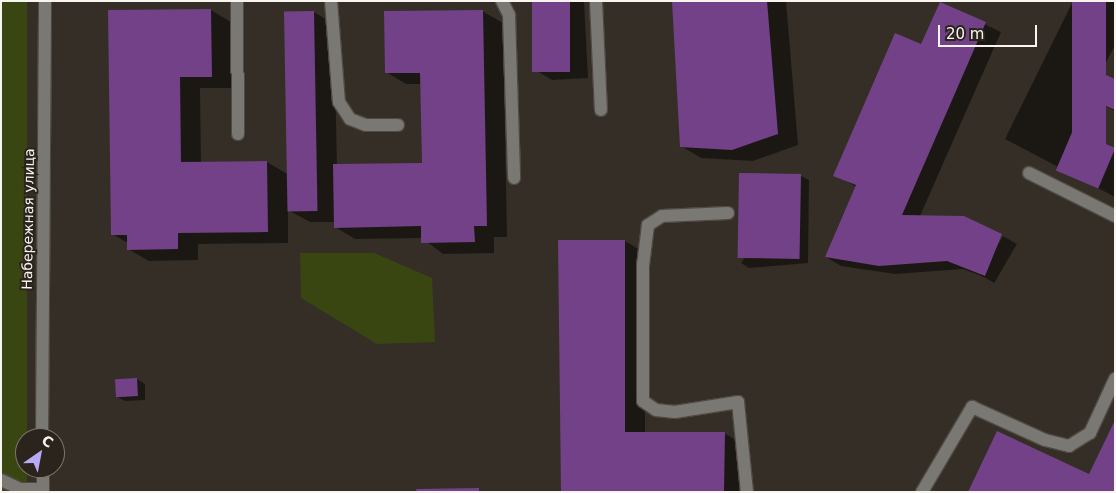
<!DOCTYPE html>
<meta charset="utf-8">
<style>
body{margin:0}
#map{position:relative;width:1116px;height:493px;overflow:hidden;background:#342e26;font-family:"DejaVu Sans",sans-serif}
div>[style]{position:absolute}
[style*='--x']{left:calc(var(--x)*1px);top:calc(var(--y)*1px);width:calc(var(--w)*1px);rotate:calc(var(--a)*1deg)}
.green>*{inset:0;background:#3a4612;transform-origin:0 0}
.shadow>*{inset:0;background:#0007;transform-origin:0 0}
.building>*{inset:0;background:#734188;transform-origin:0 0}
.roads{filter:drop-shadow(1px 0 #4f4a42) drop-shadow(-1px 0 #4f4a42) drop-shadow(0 1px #4f4a42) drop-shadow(0 -1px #4f4a42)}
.minor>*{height:12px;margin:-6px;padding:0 6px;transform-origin:6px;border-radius:6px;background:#797873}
span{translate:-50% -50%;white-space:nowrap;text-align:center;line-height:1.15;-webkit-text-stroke:4px #2a241d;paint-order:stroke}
.street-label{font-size:14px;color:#f8f4ef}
.frame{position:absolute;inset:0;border:2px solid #f8f4ef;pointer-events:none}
.north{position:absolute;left:15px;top:428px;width:50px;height:50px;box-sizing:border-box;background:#2a241d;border:1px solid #7c7771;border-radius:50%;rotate:33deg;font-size:14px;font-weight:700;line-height:20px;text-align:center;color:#f8f4ef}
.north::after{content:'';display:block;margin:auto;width:18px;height:22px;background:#b7abf7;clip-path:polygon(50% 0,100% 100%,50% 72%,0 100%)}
.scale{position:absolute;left:938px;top:25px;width:99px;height:22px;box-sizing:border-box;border:2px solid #f8f4ef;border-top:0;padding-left:6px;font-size:15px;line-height:18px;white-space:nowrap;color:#f8f4ef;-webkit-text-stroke:4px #2a241d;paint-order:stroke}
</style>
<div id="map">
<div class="green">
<div style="left:1px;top:1px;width:26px;height:491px"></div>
<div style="clip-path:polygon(300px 253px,374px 253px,432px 278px,435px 342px,377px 344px,301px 298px)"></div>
</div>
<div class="shadow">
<div style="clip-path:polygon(533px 1px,584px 1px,588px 78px,552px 80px,537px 71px)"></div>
<div style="clip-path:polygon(673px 1px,786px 1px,798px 145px,753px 161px,701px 158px,681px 146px)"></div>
<div style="clip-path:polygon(1073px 1px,1115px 1px,1115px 45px,1100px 74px,1115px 80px,1115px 111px,1089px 98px,1073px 131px,1115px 149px,1115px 197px,1005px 139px)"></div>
<div style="clip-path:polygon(941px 3px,1001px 32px,920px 216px,1000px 234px,984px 277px,963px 269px,895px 274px,841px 266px,826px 257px,857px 187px,835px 175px,922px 46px)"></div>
<div style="clip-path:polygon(211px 10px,231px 22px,232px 88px,200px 88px,201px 163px,267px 162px,289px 175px,314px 12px,334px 24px,337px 166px,423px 164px,422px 84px,406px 84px,386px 72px,482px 11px,503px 23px,507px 237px,494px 237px,494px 253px,443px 254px,422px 238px,355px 239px,335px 227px,335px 222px,310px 222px,288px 210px,288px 243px,198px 244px,198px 260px,149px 261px,128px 249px,128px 243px,112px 234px,110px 11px)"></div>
<div style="clip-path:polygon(801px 176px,809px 180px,808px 263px,749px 268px,741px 263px)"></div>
<div style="left:1003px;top:236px;width:16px;height:45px;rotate:30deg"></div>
<div style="clip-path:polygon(559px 241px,625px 241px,645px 253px,645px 433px,724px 433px,745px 445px,744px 492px,562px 492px)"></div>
<div style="clip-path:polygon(137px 379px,145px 384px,145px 400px,125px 401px,117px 397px)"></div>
</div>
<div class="building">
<div style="left:532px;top:1px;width:38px;height:71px"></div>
<div style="clip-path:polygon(672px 1px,767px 1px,778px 134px,732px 150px,680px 147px)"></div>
<div style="left:1072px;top:1px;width:34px;height:154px"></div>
<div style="clip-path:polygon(940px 2px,986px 22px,902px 215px,964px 216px,1002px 234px,985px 276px,947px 261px,879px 266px,825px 257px,856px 185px,833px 176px,895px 33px,921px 44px)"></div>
<div style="clip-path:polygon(211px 9px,212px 77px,180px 77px,181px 162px,267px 161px,268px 232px,178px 233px,178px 249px,127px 250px,127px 235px,111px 235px,108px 10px)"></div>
<div style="clip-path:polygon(483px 10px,487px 226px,474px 226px,475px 242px,421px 243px,421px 226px,334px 228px,333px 164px,422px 163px,420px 73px,385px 73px,384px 11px)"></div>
<div style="left:314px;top:11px;width:200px;height:30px;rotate:89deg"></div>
<div style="clip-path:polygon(1093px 69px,1115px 79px,1115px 110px,1082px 95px)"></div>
<div style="left:1073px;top:130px;width:46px;height:44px;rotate:23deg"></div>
<div style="left:801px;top:174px;width:85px;height:62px;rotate:91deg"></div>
<div style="clip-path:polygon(558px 240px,625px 240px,625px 432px,725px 432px,724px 492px,561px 492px)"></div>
<div style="left:137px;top:378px;width:18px;height:22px;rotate:87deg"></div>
<div style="clip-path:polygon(1115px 420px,1115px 492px,968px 492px,997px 431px,1089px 474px)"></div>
<div style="clip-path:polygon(479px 488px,479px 492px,417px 492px,416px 489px)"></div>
</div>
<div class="roads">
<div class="minor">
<div style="--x:237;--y:1;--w:133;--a:89.6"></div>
<div style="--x:331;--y:1;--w:101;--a:85.5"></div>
<div style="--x:339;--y:102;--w:20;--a:57"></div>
<div style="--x:350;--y:119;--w:17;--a:21"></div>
<div style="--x:366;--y:125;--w:32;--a:0"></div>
<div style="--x:502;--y:1;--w:16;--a:63"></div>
<div style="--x:509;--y:15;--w:163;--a:88.2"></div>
<div style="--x:596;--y:1;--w:109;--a:87.4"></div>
<div style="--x:1029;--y:173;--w:96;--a:26.6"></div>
<div style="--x:728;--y:213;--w:66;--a:177.4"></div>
<div style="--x:662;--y:216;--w:17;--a:147"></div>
<div style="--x:648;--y:225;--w:39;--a:97"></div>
<div style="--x:643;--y:264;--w:137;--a:90"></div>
<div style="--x:643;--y:401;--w:16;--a:35"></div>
<div style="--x:656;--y:410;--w:19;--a:6"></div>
<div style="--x:675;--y:412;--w:64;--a:-9"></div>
<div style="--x:738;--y:402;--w:90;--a:84.3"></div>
<div style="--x:42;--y:438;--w:437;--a:-89.6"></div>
<div style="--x:43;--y:468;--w:24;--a:90"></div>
<div style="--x:1;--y:480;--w:21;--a:25"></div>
<div style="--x:20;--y:489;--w:23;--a:0"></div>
<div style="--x:922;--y:492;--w:99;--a:-59.5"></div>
<div style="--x:972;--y:407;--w:80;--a:24.3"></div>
<div style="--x:1045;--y:440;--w:25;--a:14"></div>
<div style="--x:1069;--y:446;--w:25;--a:-32"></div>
<div style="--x:1090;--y:433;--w:60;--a:-65.2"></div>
</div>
</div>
<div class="street-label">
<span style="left:28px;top:219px;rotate:-89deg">Набережная улица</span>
</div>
<div class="frame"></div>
<div class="north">С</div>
<div class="scale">20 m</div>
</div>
